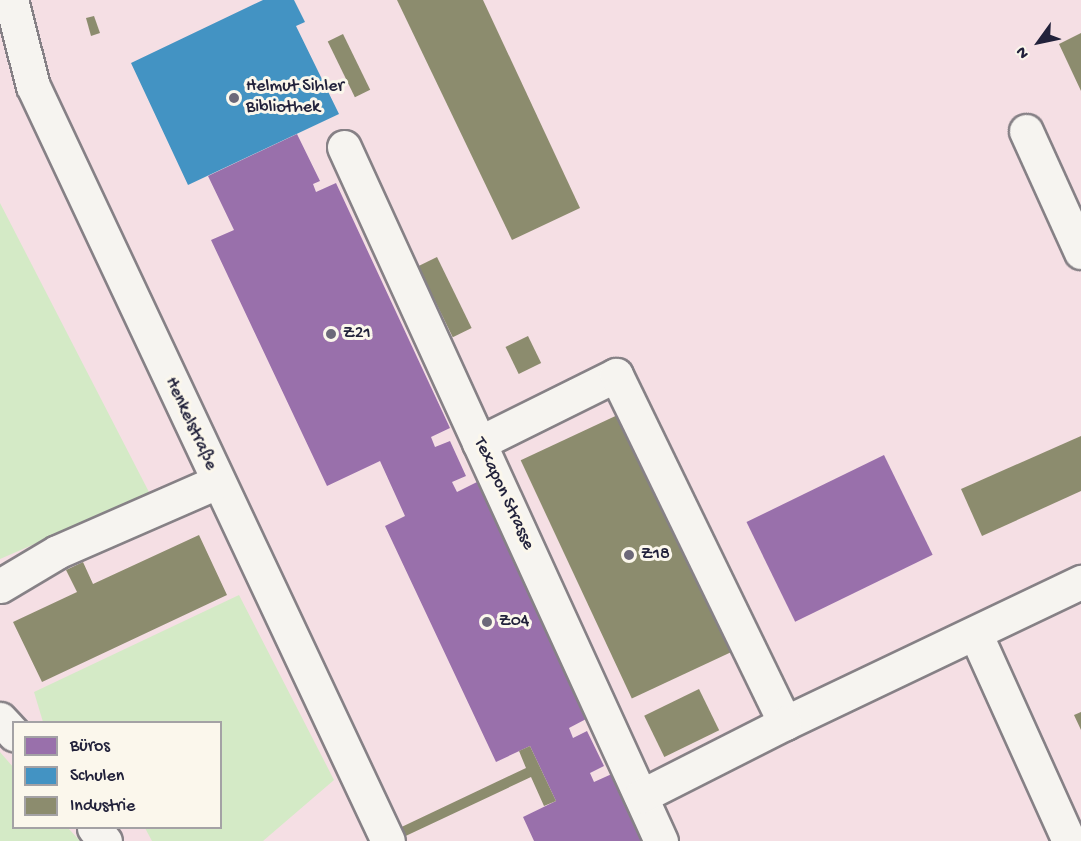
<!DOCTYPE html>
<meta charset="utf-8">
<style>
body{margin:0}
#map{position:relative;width:1081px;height:841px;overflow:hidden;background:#f6ebeb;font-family:"Gochi Hand",sans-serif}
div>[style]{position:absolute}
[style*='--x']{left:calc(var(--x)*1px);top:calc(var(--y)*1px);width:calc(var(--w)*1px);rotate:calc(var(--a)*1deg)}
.built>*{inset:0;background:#f5dfe4}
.green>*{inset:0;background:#d4eac6}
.offices>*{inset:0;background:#9970ab;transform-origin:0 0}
.schools>*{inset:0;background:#4393c3}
.industry>*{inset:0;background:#8c8c6e;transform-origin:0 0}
.roads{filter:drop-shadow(2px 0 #868186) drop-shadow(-2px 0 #868186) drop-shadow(0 2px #868186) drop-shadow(0 -2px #868186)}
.minor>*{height:33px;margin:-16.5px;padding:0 16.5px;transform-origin:16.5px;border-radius:16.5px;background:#f6f4f0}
.dots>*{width:16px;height:16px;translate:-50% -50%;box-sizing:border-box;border:3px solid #fbf7ec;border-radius:50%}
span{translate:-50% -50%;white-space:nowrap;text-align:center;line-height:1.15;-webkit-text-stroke:6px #fbf7ec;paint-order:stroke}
.poi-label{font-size:18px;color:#22223b}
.left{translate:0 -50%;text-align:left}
.street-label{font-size:18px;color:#22223b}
.legend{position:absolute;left:12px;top:721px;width:210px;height:108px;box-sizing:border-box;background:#fbf7ec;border:2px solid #a4a2a5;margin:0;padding:8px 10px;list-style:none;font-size:18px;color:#22223b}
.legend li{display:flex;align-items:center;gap:12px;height:30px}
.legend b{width:30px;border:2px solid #a4a2a5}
.north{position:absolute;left:1009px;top:12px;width:60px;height:60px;-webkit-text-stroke:4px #fbf7ec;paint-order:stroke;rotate:237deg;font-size:16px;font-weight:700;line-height:24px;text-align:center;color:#22223b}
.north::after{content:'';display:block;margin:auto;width:21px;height:27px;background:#22223b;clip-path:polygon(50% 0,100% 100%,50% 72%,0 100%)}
</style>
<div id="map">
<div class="built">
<div style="clip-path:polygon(evenodd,0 0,1081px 0,1081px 841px,0 841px,0 0,14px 722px,220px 722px,220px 828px,14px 828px,14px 722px)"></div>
</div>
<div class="green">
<div style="clip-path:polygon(0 203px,150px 494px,0 559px)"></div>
<div style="clip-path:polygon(239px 595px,334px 780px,263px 841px,152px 841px,145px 828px,220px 828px,220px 722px,43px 722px,34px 692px)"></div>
<div style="clip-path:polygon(0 752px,13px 767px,14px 828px,68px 828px,80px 841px,0 841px)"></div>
</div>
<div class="offices">
<div style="clip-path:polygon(297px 134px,320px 181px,313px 184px,316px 192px,336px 183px,450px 428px,431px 437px,435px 447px,450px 441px,466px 476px,452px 482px,457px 492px,477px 482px,588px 718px,569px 728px,573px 738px,587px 731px,604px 766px,590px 773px,594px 782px,614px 773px,646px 841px,534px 841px,523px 817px,556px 801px,530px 746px,496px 762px,385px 526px,405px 516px,380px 461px,327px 486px,211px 240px,234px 230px,208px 176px)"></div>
<div style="left:884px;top:455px;width:111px;height:153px;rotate:64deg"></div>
</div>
<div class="schools">
<div style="clip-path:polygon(263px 0,294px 0,305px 22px,296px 26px,339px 114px,188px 185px,131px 63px)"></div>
</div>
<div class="industry">
<div style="clip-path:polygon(397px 0,483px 0,580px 208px,512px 240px)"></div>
<div style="clip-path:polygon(94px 16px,100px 33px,91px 36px,86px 18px)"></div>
<div style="clip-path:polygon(1081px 33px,1081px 91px,1059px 44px)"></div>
<div style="left:343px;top:34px;width:62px;height:17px;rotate:64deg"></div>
<div style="left:437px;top:257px;width:79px;height:21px;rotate:64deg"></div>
<div style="left:528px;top:336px;width:30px;height:25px;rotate:64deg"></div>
<div style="left:624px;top:412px;width:263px;height:114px;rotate:65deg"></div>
<div style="clip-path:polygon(1081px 436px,1081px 491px,982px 536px,961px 489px)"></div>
<div style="clip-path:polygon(199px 535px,227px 595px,42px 682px,13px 622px,77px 592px,66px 570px,83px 562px,93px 584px)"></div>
<div style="left:699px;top:689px;width:46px;height:61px;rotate:64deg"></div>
<div style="clip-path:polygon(1081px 712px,1081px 730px,1074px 715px)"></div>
<div style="clip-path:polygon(530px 746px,556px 801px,544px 806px,531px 777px,395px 841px,372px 841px,526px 768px,519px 751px)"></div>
</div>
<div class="roads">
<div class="minor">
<div style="--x:11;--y:0;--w:89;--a:75.7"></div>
<div style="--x:33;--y:86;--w:834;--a:64.82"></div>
<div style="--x:1026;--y:131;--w:133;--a:65.6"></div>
<div style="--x:344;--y:147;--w:763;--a:65.45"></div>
<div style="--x:479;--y:443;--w:153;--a:-26.4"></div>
<div style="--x:616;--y:375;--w:387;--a:64.1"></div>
<div style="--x:785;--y:723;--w:328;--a:-25.5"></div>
<div style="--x:0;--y:586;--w:66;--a:-30.8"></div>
<div style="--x:57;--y:552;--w:175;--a:-23.6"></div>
<div style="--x:976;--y:635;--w:226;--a:65.7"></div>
<div style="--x:0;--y:719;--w:21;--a:47"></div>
<div style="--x:641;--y:796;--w:161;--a:-26.9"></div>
<div style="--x:94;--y:828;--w:17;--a:50"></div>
</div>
</div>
<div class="dots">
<div style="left:234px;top:98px;background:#6c6879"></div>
<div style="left:331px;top:334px;background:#6c6879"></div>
<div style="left:629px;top:555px;background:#6c6879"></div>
<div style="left:487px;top:622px;background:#6c6879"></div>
</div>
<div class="poi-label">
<span class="left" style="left:246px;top:98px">Helmut Sihler<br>Bibliothek</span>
<span class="left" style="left:343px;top:334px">Z21</span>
<span class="left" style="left:641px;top:555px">Z18</span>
<span class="left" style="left:499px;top:622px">Z04</span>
</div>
<div class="street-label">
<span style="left:190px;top:424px;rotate:65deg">Henkelstraße</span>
<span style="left:503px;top:494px;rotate:65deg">Texapon Strasse</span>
</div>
<ul class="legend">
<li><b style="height:16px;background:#9970ab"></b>Büros</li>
<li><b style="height:16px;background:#4393c3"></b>Schulen</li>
<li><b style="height:16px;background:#8c8c6e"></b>Industrie</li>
</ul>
<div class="north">N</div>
</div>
